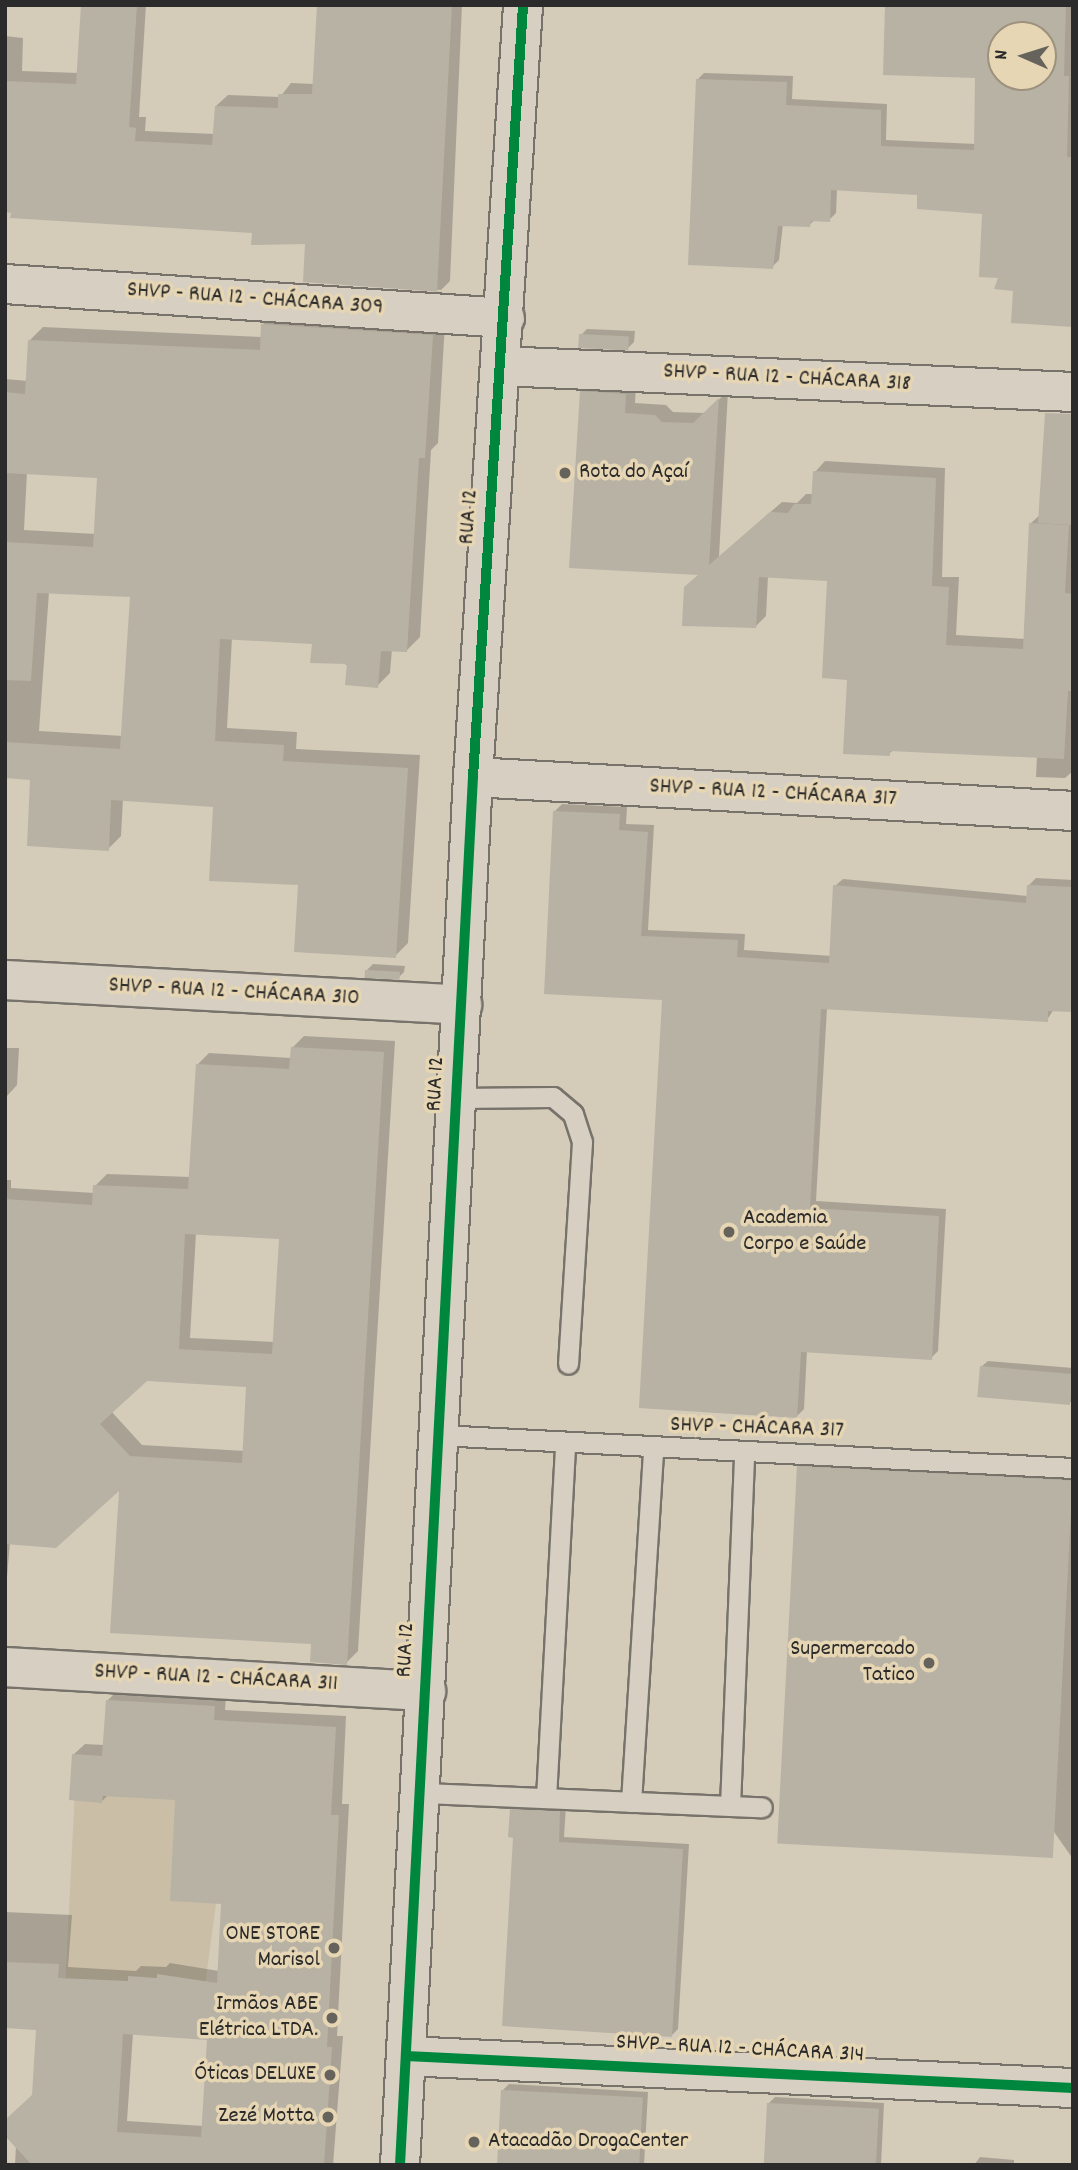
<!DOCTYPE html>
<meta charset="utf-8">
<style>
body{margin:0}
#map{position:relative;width:1078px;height:2170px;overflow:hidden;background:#d4cbb9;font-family:Dekko,sans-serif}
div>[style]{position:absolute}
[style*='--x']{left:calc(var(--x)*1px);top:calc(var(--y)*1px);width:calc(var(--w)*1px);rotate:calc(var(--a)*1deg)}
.green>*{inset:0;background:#cabea7}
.shadow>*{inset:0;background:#0003}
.building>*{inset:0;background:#b8b2a5;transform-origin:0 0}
.roads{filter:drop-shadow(2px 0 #77736b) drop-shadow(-2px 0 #77736b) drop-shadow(0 2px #77736b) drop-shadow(0 -2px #77736b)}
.service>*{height:19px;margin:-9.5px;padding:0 9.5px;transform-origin:9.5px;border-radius:9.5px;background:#d6cfc2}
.minor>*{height:38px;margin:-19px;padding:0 19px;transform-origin:19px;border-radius:19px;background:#d6cfc2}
.tertiary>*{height:38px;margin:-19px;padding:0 19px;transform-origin:19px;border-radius:19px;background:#d6cfc2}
.cycleway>*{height:10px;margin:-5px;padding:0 5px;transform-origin:5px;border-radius:5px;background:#00873e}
.dots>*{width:19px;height:19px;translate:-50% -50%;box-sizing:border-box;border:4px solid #e7d6b3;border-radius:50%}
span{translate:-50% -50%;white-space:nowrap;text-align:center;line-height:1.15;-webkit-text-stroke:7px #e7d6b3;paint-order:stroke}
.street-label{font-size:23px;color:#2b2b2b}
.poi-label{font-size:23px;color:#2b2b2b}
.left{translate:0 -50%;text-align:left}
.right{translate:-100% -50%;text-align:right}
.frame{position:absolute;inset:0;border:7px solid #2b2b2b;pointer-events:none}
.north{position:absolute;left:987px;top:21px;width:70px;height:70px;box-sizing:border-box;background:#e7d6b3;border:2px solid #9c927d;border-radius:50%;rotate:273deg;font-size:19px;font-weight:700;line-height:28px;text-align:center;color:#2b2b2b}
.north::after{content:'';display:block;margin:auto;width:24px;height:32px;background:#66635d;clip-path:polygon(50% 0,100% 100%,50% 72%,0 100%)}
</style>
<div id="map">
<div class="green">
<div style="clip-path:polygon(75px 1789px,230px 1801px,202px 2007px,64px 2010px)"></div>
</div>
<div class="shadow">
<div style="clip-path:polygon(83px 5px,146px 5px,139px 117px,146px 117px,145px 131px,215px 134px,216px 106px,228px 95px,280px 97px,291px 83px,314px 84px,319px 5px,462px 5px,450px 281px,441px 290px,305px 281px,307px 243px,253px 231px,5px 211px,5px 36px,23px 38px,22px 71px,79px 73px)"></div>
<div style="clip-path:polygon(evenodd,887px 5px,1073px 5px,1073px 326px,1000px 276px,984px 212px,919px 193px,837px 189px,836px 213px,829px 220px,816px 219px,809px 225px,783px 224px,779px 260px,772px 267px,698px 79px,704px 73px,793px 76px,792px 99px,887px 104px,886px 140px,976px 144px,977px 77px,887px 5px,1001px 35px,1043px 35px,1043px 77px,1001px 77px,1001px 35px)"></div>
<div style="clip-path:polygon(evenodd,276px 311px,445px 323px,438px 443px,431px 450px,420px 637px,407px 650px,392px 649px,390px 673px,377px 686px,313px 642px,232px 638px,227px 728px,297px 732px,296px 749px,420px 755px,408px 943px,395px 956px,300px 884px,215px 806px,123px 799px,121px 836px,108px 849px,32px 777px,5px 777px,5px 379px,28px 381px,30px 340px,43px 327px,262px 337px,263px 324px,276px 311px,27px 472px,99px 476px,96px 534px,24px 530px,27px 472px,276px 311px,49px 592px,131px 595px,123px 736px,39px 731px,49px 592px)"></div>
<div style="clip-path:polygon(587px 329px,635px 331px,634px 342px,628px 348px,581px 335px)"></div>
<div style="clip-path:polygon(592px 382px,636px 384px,635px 403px,666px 405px,673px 412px,705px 413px,728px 391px,719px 557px,782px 502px,797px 503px,806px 494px,814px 494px,815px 472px,825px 461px,945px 468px,942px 577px,959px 577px,956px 635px,1025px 639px,1030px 524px,1041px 514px,1073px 425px,1073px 771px,1065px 778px,1036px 777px,1037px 756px,894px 749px,889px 754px,849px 678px,829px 579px,768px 576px,766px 616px,756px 626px,700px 573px,581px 392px)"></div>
<div style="clip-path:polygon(562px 804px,627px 807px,626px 824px,654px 825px,648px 930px,745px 934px,744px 950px,832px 956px,835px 886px,843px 879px,1028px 896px,1029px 885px,1036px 878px,1073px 880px,1073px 1010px,1054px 1009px,1047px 1020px,827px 1008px,816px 1201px,946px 1209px,938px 1351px,931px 1358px,807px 1351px,804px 1409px,797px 1416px,663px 998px,554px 812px)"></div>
<div style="clip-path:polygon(373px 964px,405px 966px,404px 972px,398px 978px,367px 970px)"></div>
<div style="clip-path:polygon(evenodd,304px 1036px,395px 1041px,358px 1651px,346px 1663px,313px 1642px,121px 1487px,10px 1542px,5px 1601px,5px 1180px,11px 1180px,11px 1188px,95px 1193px,95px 1186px,107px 1174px,191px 1177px,197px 1065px,209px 1053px,291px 1058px,292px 1048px,304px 1036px,196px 1233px,281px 1237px,275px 1342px,190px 1338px,196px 1233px,304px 1036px,146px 1379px,248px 1386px,245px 1451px,142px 1445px,111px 1411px,146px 1379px)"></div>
<div style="clip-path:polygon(5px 1048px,19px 1048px,17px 1085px,7px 1096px,5px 1118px)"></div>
<div style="clip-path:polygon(988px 1361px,1073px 1368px,1073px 1403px,981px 1367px)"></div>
<div style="clip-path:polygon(805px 1461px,1073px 1477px,1073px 1859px,799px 1467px)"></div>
<div style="clip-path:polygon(evenodd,119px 1689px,226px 1696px,225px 1710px,346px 1716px,342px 1804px,349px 1804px,337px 2036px,343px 2036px,333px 2165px,15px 2165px,16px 2145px,34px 2094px,38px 2028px,5px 2026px,5px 1912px,72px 1915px,68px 1967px,136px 1971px,141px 1966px,166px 1967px,170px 1963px,219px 1971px,223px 1902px,177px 1798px,108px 1795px,102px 1801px,73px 1755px,85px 1744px,104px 1745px,107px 1701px,119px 1689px,133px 2033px,209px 2039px,203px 2126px,127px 2121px,133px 2033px)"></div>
<div style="clip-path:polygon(518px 1804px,566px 1806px,564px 1837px,689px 1844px,678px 2029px,672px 2035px,515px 1836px,512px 1810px)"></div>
<div style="clip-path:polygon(509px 2084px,648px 2092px,644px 2165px,498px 2165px,502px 2091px)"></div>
<div style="clip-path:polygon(775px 2097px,884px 2103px,881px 2165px,765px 2165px,769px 2103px)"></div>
<div style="clip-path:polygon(980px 2157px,1014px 2160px,1014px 2165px,974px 2165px)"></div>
</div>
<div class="building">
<div style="clip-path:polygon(81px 5px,137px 5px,129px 127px,136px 128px,135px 141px,212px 145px,215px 106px,278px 108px,278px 94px,312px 94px,317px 5px,452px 5px,437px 291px,441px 292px,303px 282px,305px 244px,251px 245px,252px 233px,10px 218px,11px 213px,5px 212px,5px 81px,76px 84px)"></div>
<div style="clip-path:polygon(evenodd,885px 5px,1066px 5px,1064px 76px,1069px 76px,1067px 157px,1073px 157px,1073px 327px,1011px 323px,1013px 291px,994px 289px,998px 278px,979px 277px,982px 214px,917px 209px,917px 195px,831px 190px,830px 222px,811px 221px,810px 227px,778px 226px,773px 269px,688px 265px,696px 79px,787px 82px,786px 105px,881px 110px,881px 146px,974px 150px,975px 78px,883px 75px,885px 5px,1001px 35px,1043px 35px,1043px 77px,1001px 77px,1001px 35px)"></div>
<div style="clip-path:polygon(261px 324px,433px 335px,425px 458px,419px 458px,407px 652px,381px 651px,378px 688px,345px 685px,347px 664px,310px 663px,312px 644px,220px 639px,215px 741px,284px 745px,283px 761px,408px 768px,396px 958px,294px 952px,298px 885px,209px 881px,213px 807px,111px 800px,109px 851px,27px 846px,30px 780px,5px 778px,5px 742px,120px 749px,130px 597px,37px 593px,31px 681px,5px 680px,5px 542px,93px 547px,97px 478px,5px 473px,5px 392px,25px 394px,28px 340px,260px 350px)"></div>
<div style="left:579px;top:334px;width:50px;height:14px;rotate:3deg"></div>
<div style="clip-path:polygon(580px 391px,626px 394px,625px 413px,655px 415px,662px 422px,693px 423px,719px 398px,709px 565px,770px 512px,788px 513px,794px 504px,811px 504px,813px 471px,936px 478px,932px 586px,949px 587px,946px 645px,1023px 649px,1029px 523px,1069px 525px,1065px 593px,1073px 594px,1073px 691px,1068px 691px,1064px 759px,890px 751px,890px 756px,843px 754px,847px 680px,822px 678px,827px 581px,759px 577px,756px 628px,682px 626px,684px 587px,698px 575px,569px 568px)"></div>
<div style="clip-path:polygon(1045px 413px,1073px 414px,1073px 525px,1038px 523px)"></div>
<div style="clip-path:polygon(553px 811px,620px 814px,619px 830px,648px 832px,641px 936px,738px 940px,737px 957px,829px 963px,833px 885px,1026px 903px,1027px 885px,1073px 887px,1073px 1012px,1048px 1011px,1048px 1022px,821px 1009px,810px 1208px,939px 1216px,932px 1360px,801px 1352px,797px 1418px,639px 1408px,662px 1000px,544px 994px)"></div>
<div style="left:365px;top:970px;width:35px;height:8px;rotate:3deg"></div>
<div style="clip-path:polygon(evenodd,291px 1047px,384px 1052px,347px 1665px,310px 1662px,311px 1644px,110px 1633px,119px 1491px,56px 1548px,5px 1544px,5px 1199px,92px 1205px,93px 1185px,188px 1189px,196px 1064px,289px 1069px,291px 1047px,185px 1234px,279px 1239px,272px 1354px,179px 1349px,185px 1234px,291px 1047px,147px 1381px,246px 1387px,242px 1463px,130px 1456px,100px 1424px,147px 1381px)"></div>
<div style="left:980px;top:1366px;width:93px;height:31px;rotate:5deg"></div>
<div style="left:797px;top:1466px;width:276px;height:378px;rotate:3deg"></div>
<div style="clip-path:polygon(evenodd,106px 1700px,215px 1706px,214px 1720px,336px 1727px,331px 1815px,339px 1815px,327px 2047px,332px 2047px,324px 2165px,32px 2165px,5px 2136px,5px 2120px,32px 2095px,36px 2030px,5px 2028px,5px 1962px,59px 1964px,58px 1978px,128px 1981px,128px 1976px,157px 1978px,157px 1974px,217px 1983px,221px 1904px,170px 1901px,175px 1800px,103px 1796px,102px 1803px,69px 1800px,72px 1754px,102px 1756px,106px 1700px,123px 2034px,207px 2040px,201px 2137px,117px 2132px,123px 2034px)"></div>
<div style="clip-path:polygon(510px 1809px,560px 1811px,559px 1842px,683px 1849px,672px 2037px,502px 2026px,513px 1838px,508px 1837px)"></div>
<div style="left:501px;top:2090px;width:142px;height:75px;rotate:3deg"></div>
<div style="left:767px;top:2103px;width:112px;height:62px;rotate:3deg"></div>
</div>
<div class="roads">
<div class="service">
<div style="--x:457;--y:1098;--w:96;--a:-0.6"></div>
<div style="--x:553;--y:1097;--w:26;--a:40"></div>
<div style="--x:573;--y:1114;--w:29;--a:72"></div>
<div style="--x:582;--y:1142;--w:222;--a:93.6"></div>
<div style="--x:439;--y:1435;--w:635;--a:2.98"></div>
<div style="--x:422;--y:1793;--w:340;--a:2.4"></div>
<div style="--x:546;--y:1798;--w:355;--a:-86.9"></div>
<div style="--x:631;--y:1802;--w:354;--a:-86.4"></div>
<div style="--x:730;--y:1806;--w:354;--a:-87.7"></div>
</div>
<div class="minor">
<div style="--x:5;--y:284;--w:501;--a:3.89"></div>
<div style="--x:501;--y:366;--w:573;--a:2.6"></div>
<div style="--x:473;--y:777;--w:601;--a:3.24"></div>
<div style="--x:5;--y:980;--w:458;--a:3.1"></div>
<div style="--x:5;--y:1667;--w:422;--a:3.3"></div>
<div style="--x:406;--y:2056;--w:668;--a:2.75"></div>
</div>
<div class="tertiary">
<div style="--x:400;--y:2165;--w:1390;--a:-86.99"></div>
<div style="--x:473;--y:777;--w:774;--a:-86.29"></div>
</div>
</div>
<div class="cycleway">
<div style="--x:406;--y:2056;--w:668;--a:2.75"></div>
<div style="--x:400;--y:2165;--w:1390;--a:-86.99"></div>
<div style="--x:473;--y:777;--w:774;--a:-86.29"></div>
</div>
<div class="dots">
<div style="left:565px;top:473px;background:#66635d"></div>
<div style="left:729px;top:1232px;background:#66635d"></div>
<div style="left:929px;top:1663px;background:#66635d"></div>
<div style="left:334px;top:1948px;background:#66635d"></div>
<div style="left:332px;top:2018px;background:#66635d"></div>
<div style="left:330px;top:2075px;background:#66635d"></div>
<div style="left:328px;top:2117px;background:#66635d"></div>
<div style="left:474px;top:2142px;background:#66635d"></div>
</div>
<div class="street-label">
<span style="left:255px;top:300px;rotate:4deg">SHVP - RUA 12 - CHÁCARA 309</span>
<span style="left:787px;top:379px;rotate:3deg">SHVP - RUA 12 - CHÁCARA 318</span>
<span style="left:470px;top:517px;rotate:-86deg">RUA 12</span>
<span style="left:773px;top:794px;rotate:3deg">SHVP - RUA 12 - CHÁCARA 317</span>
<span style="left:234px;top:993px;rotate:3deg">SHVP - RUA 12 - CHÁCARA 310</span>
<span style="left:437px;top:1084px;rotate:-87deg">RUA 12</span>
<span style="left:757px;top:1429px;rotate:2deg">SHVP - CHÁCARA 317</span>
<span style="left:407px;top:1650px;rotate:-87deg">RUA 12</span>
<span style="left:216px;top:1679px;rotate:3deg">SHVP - RUA 12 - CHÁCARA 311</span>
<span style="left:740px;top:2050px;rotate:3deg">SHVP - RUA 12 - CHÁCARA 314</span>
</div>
<div class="poi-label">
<span class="left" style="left:579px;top:473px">Rota do Açaí</span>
<span class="left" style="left:743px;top:1232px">Academia<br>Corpo e Saúde</span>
<span class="right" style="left:915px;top:1663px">Supermercado<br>Tatico</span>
<span class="right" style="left:320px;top:1948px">ONE STORE<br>Marisol</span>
<span class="right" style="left:318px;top:2018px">Irmãos ABE<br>Elétrica LTDA.</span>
<span class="right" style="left:316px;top:2075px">Óticas DELUXE</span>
<span class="right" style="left:314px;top:2117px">Zezé Motta</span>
<span class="left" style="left:488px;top:2142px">Atacadão DrogaCenter</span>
</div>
<div class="frame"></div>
<div class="north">N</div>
</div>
